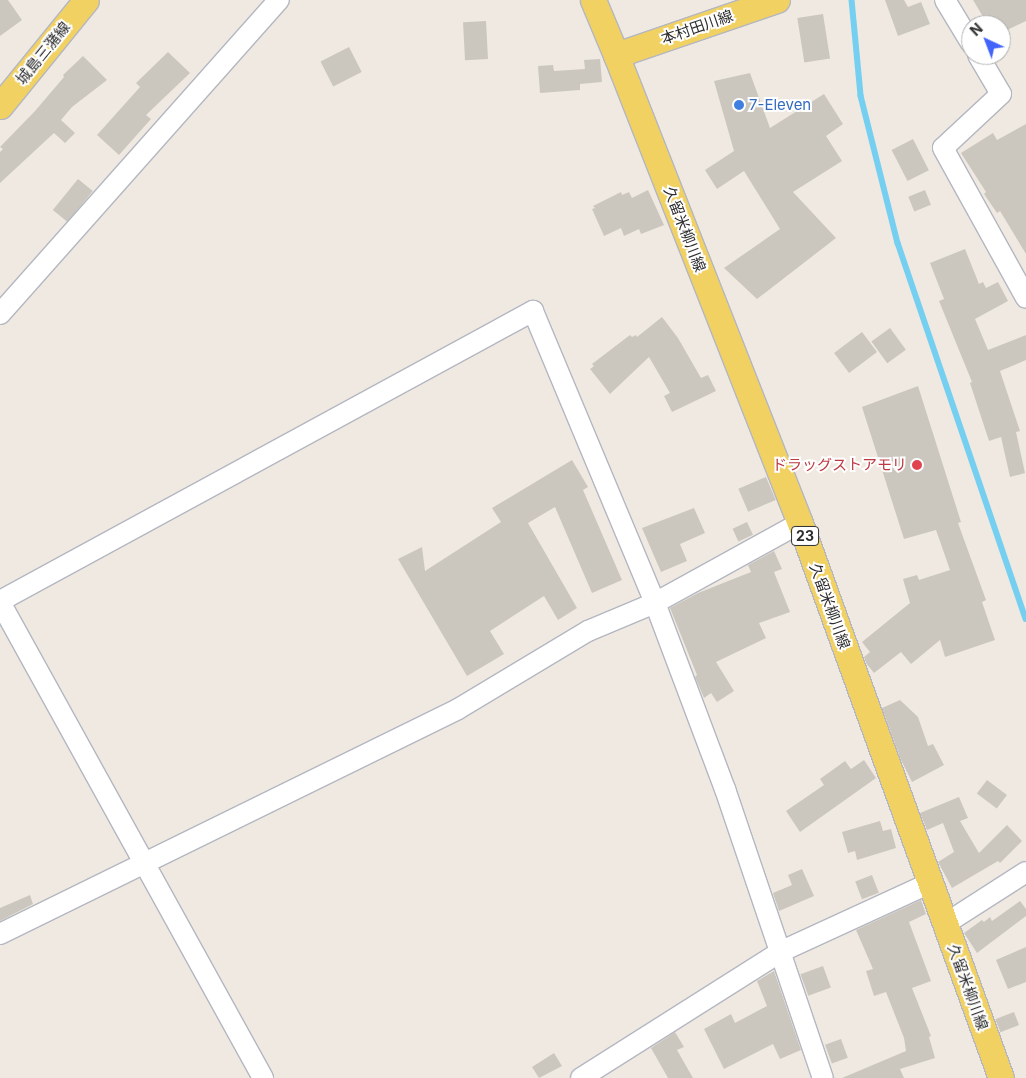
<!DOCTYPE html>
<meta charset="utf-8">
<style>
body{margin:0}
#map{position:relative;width:1026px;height:1078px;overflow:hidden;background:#efe9e1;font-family:Inter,"Noto Sans JP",sans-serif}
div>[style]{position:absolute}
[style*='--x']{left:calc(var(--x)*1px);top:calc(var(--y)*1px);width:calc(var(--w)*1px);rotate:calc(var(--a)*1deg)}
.stream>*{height:5.5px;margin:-2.75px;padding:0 2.75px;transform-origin:2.75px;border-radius:2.75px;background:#75cff0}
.building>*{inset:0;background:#cbc7bf;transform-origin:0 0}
.roads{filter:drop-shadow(1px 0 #b4b7c1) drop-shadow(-1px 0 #b4b7c1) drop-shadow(0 1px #b4b7c1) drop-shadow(0 -1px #b4b7c1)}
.minor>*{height:20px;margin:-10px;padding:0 10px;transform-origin:10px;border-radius:10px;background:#fff}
.major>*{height:25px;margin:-12.5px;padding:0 12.5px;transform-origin:12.5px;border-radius:12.5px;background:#f2d163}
.dots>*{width:14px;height:14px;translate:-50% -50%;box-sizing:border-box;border:2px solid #fff;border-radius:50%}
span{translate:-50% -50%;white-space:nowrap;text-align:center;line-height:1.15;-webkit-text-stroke:4px #fff;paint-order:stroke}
.shield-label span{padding:1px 4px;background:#fff;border:1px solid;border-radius:4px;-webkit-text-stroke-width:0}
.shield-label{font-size:14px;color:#2e2e2e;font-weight:700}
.street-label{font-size:15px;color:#2e2e2e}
.shop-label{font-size:15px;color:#366cbe}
.left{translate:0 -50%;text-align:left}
.health-label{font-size:15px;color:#be3a42}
.right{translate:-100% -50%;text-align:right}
.north{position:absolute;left:961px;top:15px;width:50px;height:50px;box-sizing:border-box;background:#fff;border:1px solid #ababab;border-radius:50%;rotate:317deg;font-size:14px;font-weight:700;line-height:20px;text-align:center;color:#2e2e2e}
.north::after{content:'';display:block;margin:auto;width:18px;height:22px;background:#4264fb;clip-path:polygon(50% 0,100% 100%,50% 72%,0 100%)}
</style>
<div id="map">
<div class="stream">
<div style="--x:852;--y:0;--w:96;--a:84.6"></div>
<div style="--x:861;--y:96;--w:152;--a:75.9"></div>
<div style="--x:898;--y:243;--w:397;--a:71.2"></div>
</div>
<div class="building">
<div style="clip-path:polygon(0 0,8px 0,22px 20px,0 36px)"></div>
<div style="clip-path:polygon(885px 0,904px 0,908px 7px,921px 2px,930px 24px,898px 36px)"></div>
<div style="clip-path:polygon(973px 0,1026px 0,1026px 21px,1001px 33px,1001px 25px,988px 25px)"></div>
<div style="left:823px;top:14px;width:45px;height:26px;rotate:81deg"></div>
<div style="left:486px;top:21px;width:38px;height:23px;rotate:87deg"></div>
<div style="left:349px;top:47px;width:28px;height:32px;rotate:63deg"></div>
<div style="clip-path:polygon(168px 52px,190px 73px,146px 115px,151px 119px,119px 155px,97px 135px,140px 87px,136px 83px)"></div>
<div style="clip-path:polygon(83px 56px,107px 80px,72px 107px,61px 120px,75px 133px,65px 143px,54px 133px,0 183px,0 152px,3px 149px,0 147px,35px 111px,64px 77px,63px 75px)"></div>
<div style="clip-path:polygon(600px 59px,602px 82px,580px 84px,580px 90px,540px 93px,538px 66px,553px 65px,554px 71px,585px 69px,584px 60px)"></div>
<div style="clip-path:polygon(750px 73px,770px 128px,824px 94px,843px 124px,826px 136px,842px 161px,793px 192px,836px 238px,757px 299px,724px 268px,780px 229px,744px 171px,717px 189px,705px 170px,734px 151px,714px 81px)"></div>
<div style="clip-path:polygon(1026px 124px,1026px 254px,1000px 211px,997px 213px,984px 194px,986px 192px,961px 153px,993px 133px,997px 140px)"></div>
<div style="left:913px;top:139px;width:35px;height:24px;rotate:63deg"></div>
<div style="left:78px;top:179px;width:19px;height:40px;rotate:39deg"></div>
<div style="clip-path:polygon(648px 190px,664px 225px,641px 234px,639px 229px,624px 236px,621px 228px,604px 236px,592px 209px,595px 208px,593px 206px,621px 192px,622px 195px,629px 192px,632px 198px)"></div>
<div style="left:925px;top:190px;width:16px;height:18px;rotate:68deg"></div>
<div style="clip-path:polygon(965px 249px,979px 284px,983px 282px,986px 288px,998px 282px,1008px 301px,975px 319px,988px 350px,1026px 335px,1026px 360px,1000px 371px,1020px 431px,1016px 432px,1025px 473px,1010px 477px,1001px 437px,989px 441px,970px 383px,972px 382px,939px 301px,944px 299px,930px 263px)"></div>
<div style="clip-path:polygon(662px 317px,678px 338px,701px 378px,708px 375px,716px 391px,672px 412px,664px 396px,670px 393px,649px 357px,610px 394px,590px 369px,594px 366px,592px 364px,630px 335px,632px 337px,636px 335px,637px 337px)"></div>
<div style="left:890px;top:328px;width:27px;height:23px;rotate:54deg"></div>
<div style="left:862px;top:332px;width:25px;height:35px;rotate:53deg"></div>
<div style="clip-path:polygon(918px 386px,961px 522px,958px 523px,986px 600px,982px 602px,995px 640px,945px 657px,940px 640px,911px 664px,901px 652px,874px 673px,866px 663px,864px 657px,870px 652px,862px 642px,910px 603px,903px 579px,917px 575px,919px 580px,950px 570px,936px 530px,904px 539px,862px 407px)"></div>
<div style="clip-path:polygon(572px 460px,588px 487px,583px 490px,622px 580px,592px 593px,555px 507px,528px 523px,577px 608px,558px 620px,544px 596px,490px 631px,504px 654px,467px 676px,398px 559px,422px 547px,425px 571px,501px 522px,492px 508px)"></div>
<div style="left:766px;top:477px;width:25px;height:30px;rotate:67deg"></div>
<div style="clip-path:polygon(694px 508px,705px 533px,680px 544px,687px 561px,661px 572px,642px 528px)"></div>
<div style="left:747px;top:522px;width:14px;height:16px;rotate:65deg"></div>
<div style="clip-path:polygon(774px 551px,782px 569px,774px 572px,790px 612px,759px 623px,766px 638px,716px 662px,734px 691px,717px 702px,711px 693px,704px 698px,695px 677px,697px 675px,670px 608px,698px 593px,751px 572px,748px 565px)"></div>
<div style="clip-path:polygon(900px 700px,918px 717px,928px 746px,933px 744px,944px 765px,912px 782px,901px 760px,882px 708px)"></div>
<div style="clip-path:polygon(864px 760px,876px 778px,800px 832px,786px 811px,824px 785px,820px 779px,845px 761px,851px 769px)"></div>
<div style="left:987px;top:780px;width:25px;height:17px;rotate:37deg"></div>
<div style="clip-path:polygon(959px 797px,968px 818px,960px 821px,979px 853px,1007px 825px,1022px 841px,1000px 863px,998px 861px,952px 888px,938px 862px,954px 852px,943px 823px,927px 830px,920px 813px)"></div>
<div style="clip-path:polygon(880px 821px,883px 831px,891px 829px,896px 848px,857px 860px,855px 851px,848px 853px,842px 832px)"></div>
<div style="clip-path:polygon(802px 869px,814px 896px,779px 911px,773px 893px,792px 885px,788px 875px)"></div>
<div style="left:872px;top:875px;width:19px;height:18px;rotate:69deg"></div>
<div style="clip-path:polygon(30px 895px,33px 904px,0 921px,0 908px)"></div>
<div style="clip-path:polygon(921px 900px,926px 914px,909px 922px,931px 981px,912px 988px,931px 1036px,929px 1037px,935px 1058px,900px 1069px,904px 1078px,842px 1078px,906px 1051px,904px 1038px,886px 992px,874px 996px,866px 971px,873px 969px,856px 930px)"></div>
<div style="clip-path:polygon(1020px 901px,1026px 909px,1026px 916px,977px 953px,964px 933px,982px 920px,984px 922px,990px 917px,992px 921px)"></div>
<div style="clip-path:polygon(1026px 947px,1026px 982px,1008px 989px,996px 960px)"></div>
<div style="left:823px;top:966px;width:23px;height:24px;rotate:70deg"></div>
<div style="clip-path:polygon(774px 971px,801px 1050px,780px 1059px,773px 1044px,724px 1069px,704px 1029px,731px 1014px,735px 1023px,767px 1006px,757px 981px)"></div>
<div style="left:1014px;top:1012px;width:14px;height:20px;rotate:69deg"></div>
<div style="clip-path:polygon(675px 1032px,684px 1047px,677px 1050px,693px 1078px,668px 1078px,651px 1048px)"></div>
<div style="left:841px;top:1039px;width:20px;height:17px;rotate:70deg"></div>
<div style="clip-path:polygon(554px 1053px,562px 1066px,539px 1078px,532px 1067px)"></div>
</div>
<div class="roads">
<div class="minor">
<div style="--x:945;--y:0;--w:50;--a:58.8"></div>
<div style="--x:978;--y:55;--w:45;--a:59.5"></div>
<div style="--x:1001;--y:94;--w:79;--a:137"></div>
<div style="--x:943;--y:148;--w:171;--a:61"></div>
<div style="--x:0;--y:314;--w:420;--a:-48.4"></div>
<div style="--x:0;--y:601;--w:607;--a:-28.55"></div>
<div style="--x:533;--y:311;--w:316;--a:67.3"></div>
<div style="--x:655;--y:603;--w:199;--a:69.4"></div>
<div style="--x:725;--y:789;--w:305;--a:71.3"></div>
<div style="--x:0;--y:602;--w:544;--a:61.08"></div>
<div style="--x:945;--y:924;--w:96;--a:-32.7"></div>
<div style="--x:0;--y:934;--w:510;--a:-26.16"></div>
<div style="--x:458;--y:709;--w:152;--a:-31"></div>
<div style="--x:588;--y:631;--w:73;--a:-22.7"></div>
<div style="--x:655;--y:603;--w:166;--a:-28.9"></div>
<div style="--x:581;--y:1078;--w:236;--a:-32.3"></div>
<div style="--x:780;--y:952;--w:165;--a:-24.7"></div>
</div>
<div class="major">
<div style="--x:593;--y:0;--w:60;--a:67.3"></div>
<div style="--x:616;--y:55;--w:503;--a:68.54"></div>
<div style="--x:800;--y:523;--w:590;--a:70.09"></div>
<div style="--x:616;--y:55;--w:170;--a:-18.9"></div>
<div style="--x:0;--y:106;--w:136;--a:-50.9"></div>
</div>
</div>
<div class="dots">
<div style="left:739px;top:105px;background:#3f7fe0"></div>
<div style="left:917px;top:465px;background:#e0444e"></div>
</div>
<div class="shield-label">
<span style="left:805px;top:536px">23</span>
</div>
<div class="street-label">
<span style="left:697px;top:27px;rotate:-19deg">本村田川線</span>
<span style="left:43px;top:53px;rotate:-51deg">城島三潴線</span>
<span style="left:685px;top:229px;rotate:69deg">久留米柳川線</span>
<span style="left:830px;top:606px;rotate:70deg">久留米柳川線</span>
<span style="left:968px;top:987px;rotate:70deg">久留米柳川線</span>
</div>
<div class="shop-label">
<span class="left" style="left:749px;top:105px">7-Eleven</span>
</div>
<div class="health-label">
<span class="right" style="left:907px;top:465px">ドラッグストアモリ</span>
</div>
<div class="north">N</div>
</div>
